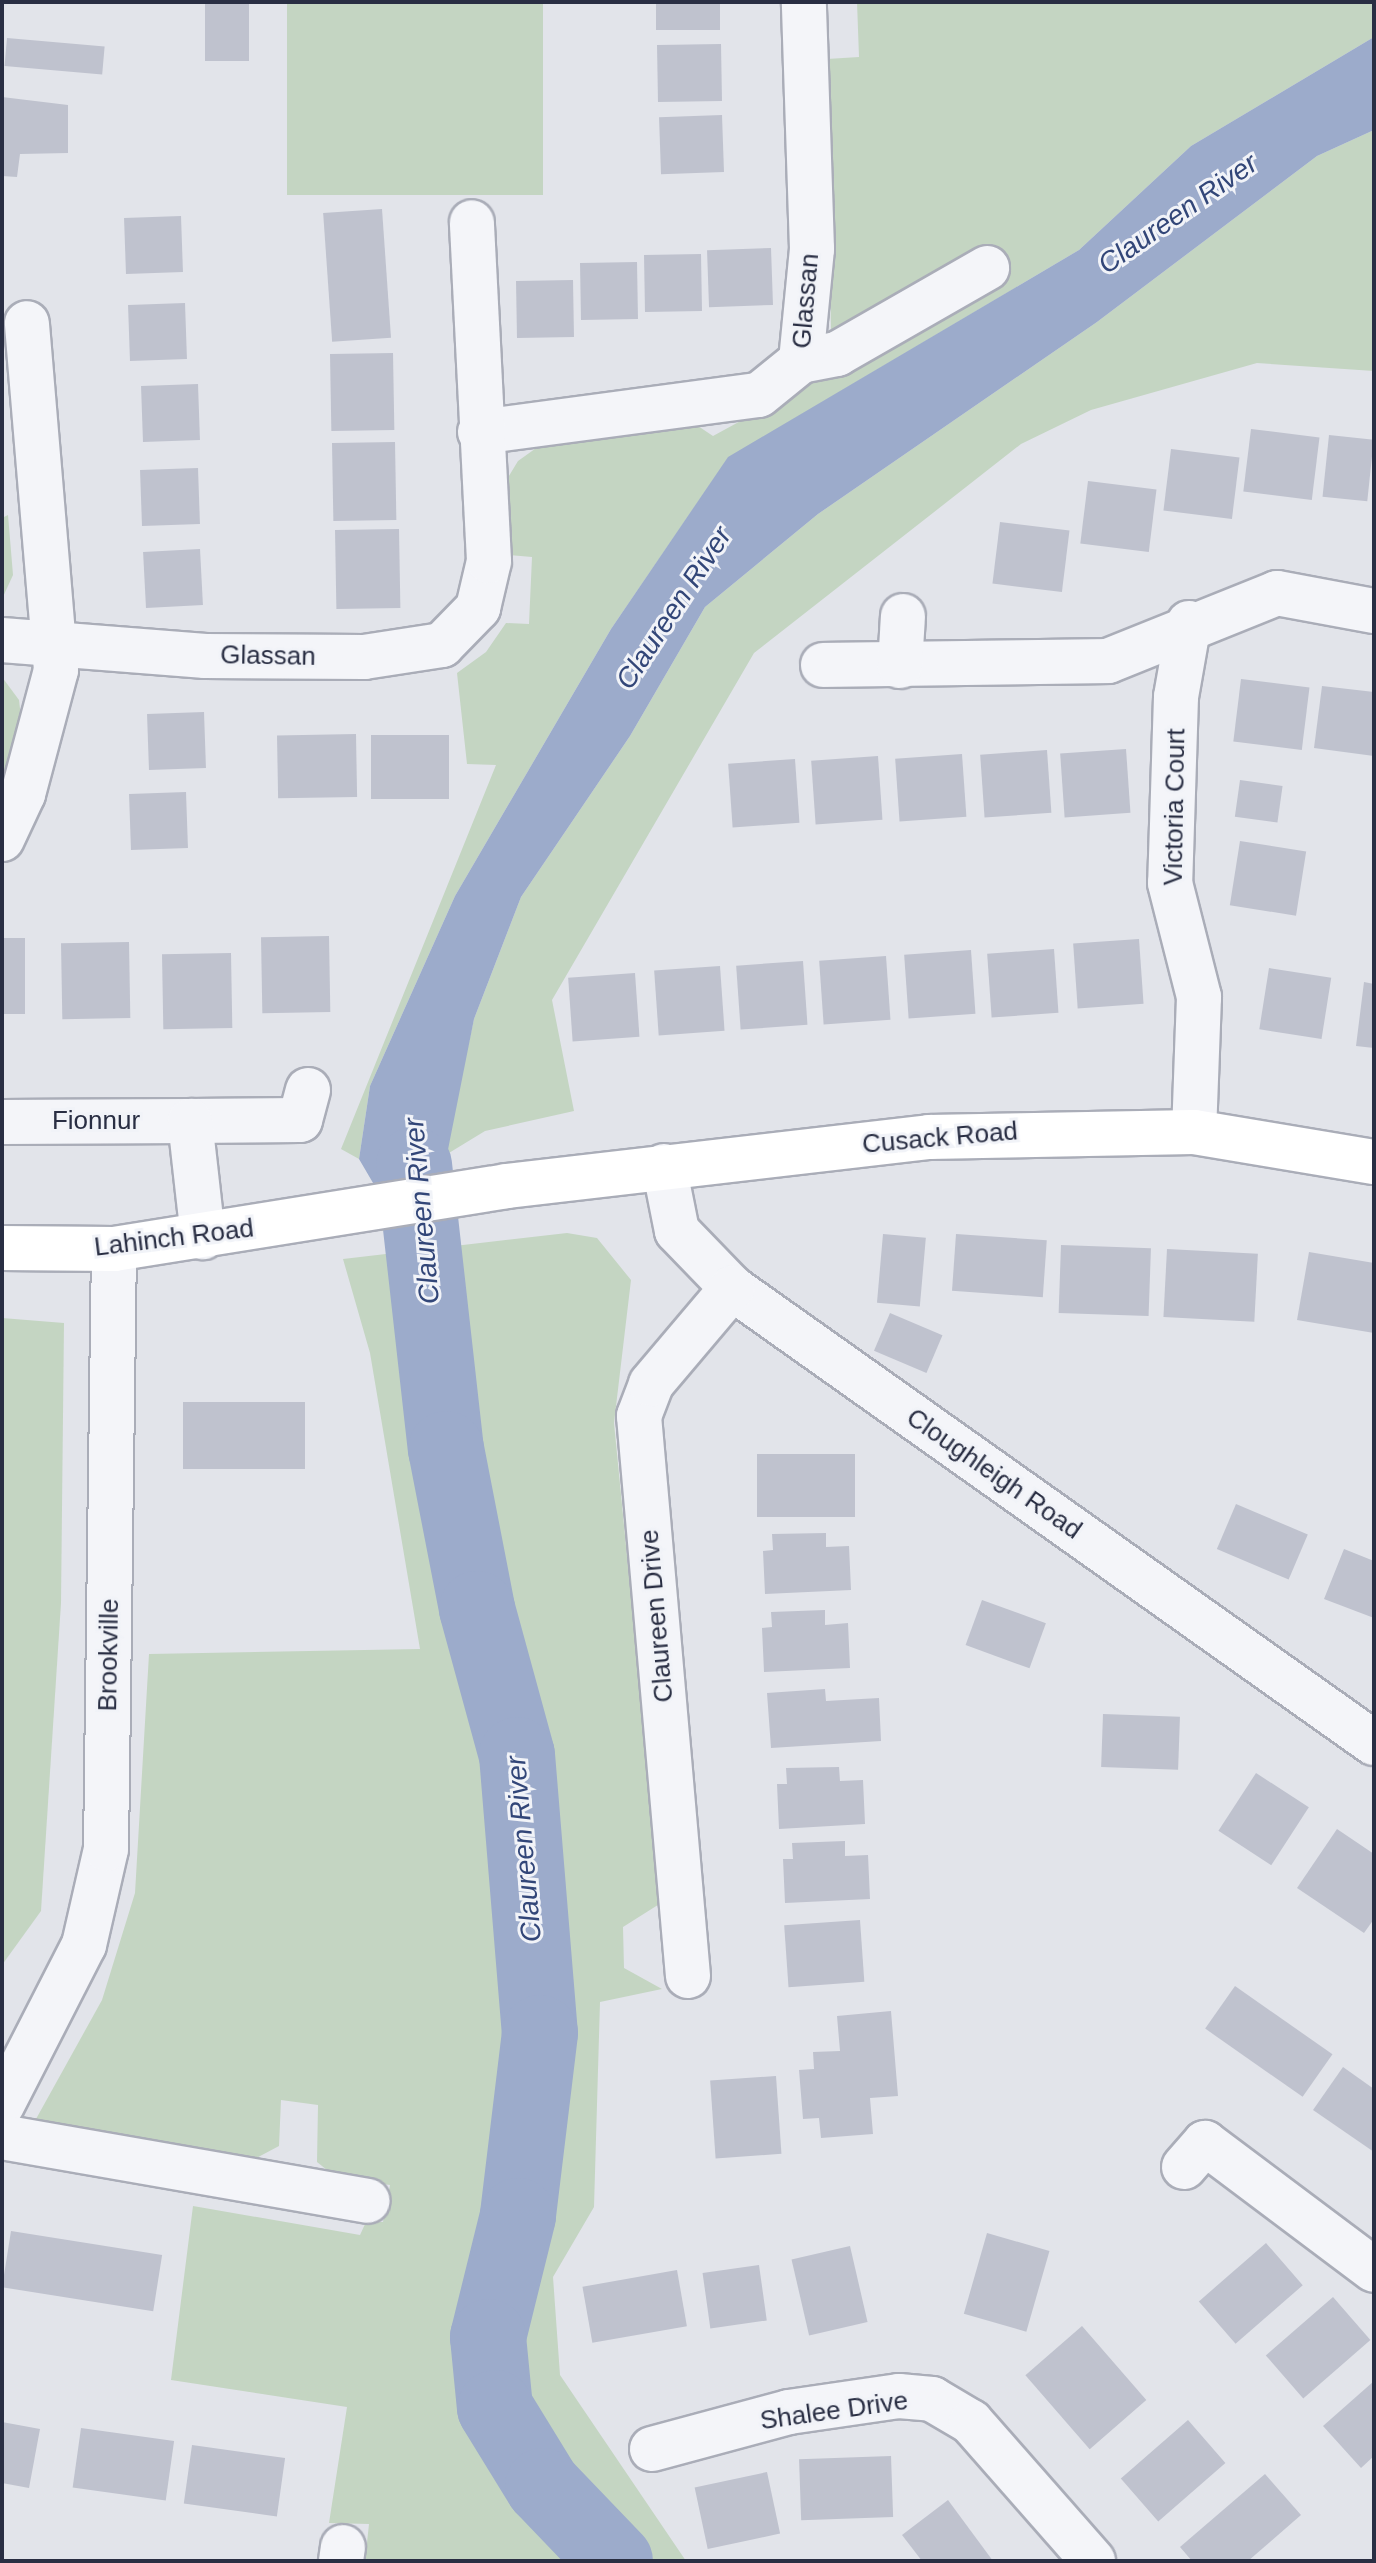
<!DOCTYPE html>
<style>
body{margin:0}
#map{position:relative;width:1376px;height:2563px;overflow:hidden;background:#e2e4ea;font-family:Helvetica,sans-serif}
div>[style]{position:absolute}
[style*='--x']{left:calc(var(--x)*1px);top:calc(var(--y)*1px);width:calc(var(--w)*1px);rotate:calc(var(--a)*1deg)}
.green>*{inset:0;background:#c4d5c2;transform-origin:0 0}
.water>*{inset:0;background:#9cabcb}
.river>*{height:76px;margin:-38px;padding:0 38px;transform-origin:38px;border-radius:38px;background:#9cabcb}
.building>*{inset:0;background:#bfc2ce;transform-origin:0 0}
.roads{filter:drop-shadow(2px 0 #aaadb8) drop-shadow(-2px 0 #aaadb8) drop-shadow(0 2px #aaadb8) drop-shadow(0 -2px #aaadb8)}
.minor>*{height:44px;margin:-22px;padding:0 22px;transform-origin:22px;border-radius:22px;background:#f4f5f9}
.major>*{height:44px;margin:-22px;padding:0 22px;transform-origin:22px;border-radius:22px;background:#fff}
span{translate:-50% -50%;white-space:nowrap;text-align:center;line-height:1.15;-webkit-text-stroke:6px #f1f3f8;paint-order:stroke}
.street-label{font-size:26px;color:#292e43}
.water-label{font-size:28px;color:#324678;font-style:italic}
.frame{position:absolute;inset:0;border:4px solid #292e43;pointer-events:none}
</style>
<div id="map">
<div class="green">
<div style="left:287px;top:2px;width:256px;height:193px"></div>
<div style="clip-path:polygon(857px 2px,1374px 2px,1374px 37px,1191px 146px,1079px 250px,728px 458px,611px 629px,455px 896px,370px 1086px,359px 1159px,341px 1149px,496px 765px,467px 764px,457px 673px,486px 652px,506px 623px,529px 624px,532px 557px,509px 555px,504px 484px,518px 461px,539px 446px,695px 424px,713px 436px,843px 365px,831px 333px,827px 59px,859px 57px)"></div>
<div style="clip-path:polygon(1374px 130px,1374px 371px,1257px 363px,1091px 410px,1021px 444px,754px 653px,552px 1000px,574px 1111px,485px 1131px,444px 1156px,474px 1019px,521px 897px,630px 736px,705px 607px,818px 514px,1097px 322px,1317px 156px)"></div>
<div style="clip-path:polygon(8px 515px,13px 575px,2px 599px,2px 518px)"></div>
<div style="clip-path:polygon(2px 677px,19px 700px,22px 726px,2px 794px)"></div>
<div style="clip-path:polygon(567px 1233px,597px 1238px,631px 1280px,614px 1423px,661px 1903px,623px 1927px,624px 1968px,662px 1989px,600px 2002px,594px 2207px,553px 2277px,560px 2375px,686px 2561px,365px 2561px,369px 2524px,329px 2523px,347px 2407px,171px 2380px,193px 2206px,360px 2235px,366px 2222px,383px 2222px,390px 2185px,337px 2178px,317px 2162px,318px 2105px,281px 2100px,279px 2146px,245px 2164px,31px 2128px,102px 2000px,135px 1893px,149px 1654px,420px 1649px,370px 1353px,343px 1259px)"></div>
<div style="clip-path:polygon(2px 1318px,64px 1323px,61px 1603px,41px 1911px,2px 1965px)"></div>
</div>
<div class="water">
<div style="clip-path:polygon(1374px 37px,1374px 130px,1317px 156px,1097px 322px,818px 514px,705px 607px,630px 736px,521px 897px,474px 1019px,424px 1270px,359px 1159px,370px 1086px,455px 896px,611px 629px,728px 457px,1079px 250px,1191px 146px)"></div>
</div>
<div class="river">
<div style="--x:414;--y:1165;--w:286;--a:83.6"></div>
<div style="--x:446;--y:1449;--w:163;--a:79"></div>
<div style="--x:477;--y:1609;--w:151;--a:74.7"></div>
<div style="--x:517;--y:1755;--w:279;--a:85.3"></div>
<div style="--x:540;--y:2033;--w:184;--a:96.9"></div>
<div style="--x:518;--y:2216;--w:125;--a:103.9"></div>
<div style="--x:488;--y:2337;--w:71;--a:84.4"></div>
<div style="--x:495;--y:2408;--w:92;--a:58.4"></div>
<div style="--x:543;--y:2486;--w:104;--a:46.2"></div>
</div>
<div class="building">
<div style="left:205px;top:2px;width:44px;height:59px"></div>
<div style="left:656px;top:2px;width:64px;height:28px"></div>
<div style="left:7px;top:38px;width:98px;height:28px;rotate:5deg"></div>
<div style="left:721px;top:44px;width:57px;height:64px;rotate:89deg"></div>
<div style="clip-path:polygon(2px 97px,68px 105px,68px 153px,20px 154px,17px 177px,2px 176px)"></div>
<div style="left:722px;top:115px;width:57px;height:63px;rotate:88deg"></div>
<div style="left:382px;top:209px;width:129px;height:59px;rotate:86deg"></div>
<div style="left:181px;top:216px;width:56px;height:57px;rotate:88deg"></div>
<div style="left:771px;top:248px;width:57px;height:64px;rotate:88deg"></div>
<div style="left:701px;top:254px;width:57px;height:57px;rotate:89deg"></div>
<div style="left:637px;top:262px;width:57px;height:57px;rotate:89deg"></div>
<div style="left:573px;top:280px;width:57px;height:57px;rotate:89deg"></div>
<div style="left:185px;top:303px;width:56px;height:57px;rotate:88deg"></div>
<div style="left:393px;top:353px;width:77px;height:63px;rotate:89deg"></div>
<div style="left:198px;top:384px;width:56px;height:57px;rotate:88deg"></div>
<div style="left:1251px;top:429px;width:69px;height:63px;rotate:7deg"></div>
<div style="left:1329px;top:435px;width:45px;height:62px;rotate:6deg"></div>
<div style="left:395px;top:442px;width:78px;height:63px;rotate:89deg"></div>
<div style="left:1171px;top:449px;width:69px;height:62px;rotate:7deg"></div>
<div style="left:198px;top:468px;width:56px;height:58px;rotate:88deg"></div>
<div style="left:1088px;top:481px;width:69px;height:63px;rotate:7deg"></div>
<div style="left:1000px;top:522px;width:70px;height:62px;rotate:7deg"></div>
<div style="left:399px;top:529px;width:79px;height:64px;rotate:89deg"></div>
<div style="left:200px;top:549px;width:56px;height:57px;rotate:87deg"></div>
<div style="left:1241px;top:679px;width:69px;height:63px;rotate:7deg"></div>
<div style="clip-path:polygon(1322px 686px,1374px 692px,1374px 756px,1314px 748px)"></div>
<div style="left:204px;top:712px;width:56px;height:57px;rotate:88deg"></div>
<div style="left:356px;top:734px;width:63px;height:79px;rotate:89deg"></div>
<div style="left:371px;top:735px;width:78px;height:64px"></div>
<div style="left:1126px;top:749px;width:64px;height:66px;rotate:86deg"></div>
<div style="left:1047px;top:750px;width:63px;height:67px;rotate:86deg"></div>
<div style="left:962px;top:754px;width:63px;height:67px;rotate:86deg"></div>
<div style="left:878px;top:756px;width:64px;height:67px;rotate:86deg"></div>
<div style="left:795px;top:759px;width:64px;height:67px;rotate:86deg"></div>
<div style="left:1240px;top:780px;width:43px;height:37px;rotate:8deg"></div>
<div style="left:186px;top:792px;width:56px;height:57px;rotate:88deg"></div>
<div style="left:1240px;top:841px;width:67px;height:65px;rotate:9deg"></div>
<div style="left:329px;top:936px;width:76px;height:68px;rotate:89deg"></div>
<div style="left:2px;top:938px;width:23px;height:76px"></div>
<div style="left:1139px;top:939px;width:65px;height:66px;rotate:86deg"></div>
<div style="left:129px;top:942px;width:76px;height:68px;rotate:89deg"></div>
<div style="left:1054px;top:949px;width:64px;height:67px;rotate:86deg"></div>
<div style="left:971px;top:950px;width:64px;height:67px;rotate:86deg"></div>
<div style="left:231px;top:953px;width:75px;height:69px;rotate:89deg"></div>
<div style="left:886px;top:956px;width:64px;height:67px;rotate:86deg"></div>
<div style="left:803px;top:961px;width:64px;height:67px;rotate:86deg"></div>
<div style="left:720px;top:966px;width:65px;height:66px;rotate:86deg"></div>
<div style="left:1269px;top:968px;width:63px;height:62px;rotate:9deg"></div>
<div style="left:635px;top:973px;width:64px;height:67px;rotate:86deg"></div>
<div style="clip-path:polygon(1364px 982px,1374px 984px,1374px 1048px,1356px 1046px)"></div>
<div style="left:883px;top:1234px;width:43px;height:69px;rotate:5deg"></div>
<div style="left:956px;top:1234px;width:91px;height:57px;rotate:4deg"></div>
<div style="left:1061px;top:1245px;width:90px;height:68px;rotate:2deg"></div>
<div style="left:1167px;top:1249px;width:91px;height:68px;rotate:3deg"></div>
<div style="clip-path:polygon(1309px 1252px,1374px 1263px,1374px 1333px,1297px 1320px)"></div>
<div style="left:890px;top:1313px;width:57px;height:41px;rotate:23deg"></div>
<div style="left:183px;top:1402px;width:122px;height:67px"></div>
<div style="left:757px;top:1454px;width:98px;height:63px"></div>
<div style="left:1236px;top:1504px;width:78px;height:49px;rotate:23deg"></div>
<div style="clip-path:polygon(826px 1533px,826px 1547px,849px 1546px,851px 1590px,765px 1594px,763px 1551px,773px 1550px,772px 1534px)"></div>
<div style="clip-path:polygon(1344px 1549px,1374px 1561px,1374px 1618px,1324px 1599px)"></div>
<div style="left:982px;top:1600px;width:68px;height:48px;rotate:20deg"></div>
<div style="clip-path:polygon(825px 1610px,825px 1625px,848px 1623px,850px 1668px,764px 1672px,762px 1628px,772px 1627px,771px 1612px)"></div>
<div style="clip-path:polygon(825px 1689px,826px 1701px,879px 1698px,881px 1741px,771px 1748px,767px 1693px)"></div>
<div style="left:1103px;top:1714px;width:77px;height:53px;rotate:2deg"></div>
<div style="clip-path:polygon(839px 1767px,840px 1781px,863px 1780px,865px 1824px,779px 1829px,777px 1784px,787px 1784px,786px 1768px)"></div>
<div style="left:1256px;top:1773px;width:63px;height:69px;rotate:33deg"></div>
<div style="clip-path:polygon(1337px 1829px,1374px 1854px,1374px 1919px,1364px 1933px,1297px 1888px)"></div>
<div style="clip-path:polygon(845px 1841px,845px 1856px,868px 1855px,870px 1899px,785px 1903px,783px 1859px,793px 1859px,792px 1843px)"></div>
<div style="left:860px;top:1920px;width:62px;height:76px;rotate:86deg"></div>
<div style="left:1235px;top:1986px;width:119px;height:52px;rotate:35deg"></div>
<div style="clip-path:polygon(891px 2011px,898px 2096px,870px 2098px,873px 2134px,821px 2138px,819px 2118px,803px 2119px,799px 2070px,814px 2069px,813px 2052px,840px 2051px,837px 2016px)"></div>
<div style="clip-path:polygon(1343px 2067px,1374px 2089px,1374px 2152px,1313px 2110px)"></div>
<div style="left:776px;top:2076px;width:78px;height:66px;rotate:86deg"></div>
<div style="left:11px;top:2231px;width:153px;height:57px;rotate:9deg"></div>
<div style="left:987px;top:2233px;width:65px;height:84px;rotate:16deg"></div>
<div style="left:1266px;top:2243px;width:56px;height:89px;rotate:49deg"></div>
<div style="left:850px;top:2246px;width:78px;height:60px;rotate:77deg"></div>
<div style="left:759px;top:2265px;width:56px;height:57px;rotate:82deg"></div>
<div style="left:677px;top:2270px;width:57px;height:96px;rotate:80deg"></div>
<div style="left:1333px;top:2297px;width:57px;height:89px;rotate:49deg"></div>
<div style="left:1082px;top:2326px;width:98px;height:75px;rotate:49deg"></div>
<div style="clip-path:polygon(1374px 2381px,1374px 2456px,1361px 2468px,1323px 2426px)"></div>
<div style="left:1188px;top:2420px;width:57px;height:89px;rotate:49deg"></div>
<div style="clip-path:polygon(2px 2422px,40px 2429px,29px 2488px,2px 2483px)"></div>
<div style="left:81px;top:2428px;width:94px;height:60px;rotate:8deg"></div>
<div style="left:192px;top:2445px;width:94px;height:59px;rotate:8deg"></div>
<div style="left:891px;top:2456px;width:61px;height:92px;rotate:88deg"></div>
<div style="left:767px;top:2472px;width:63px;height:74px;rotate:78deg"></div>
<div style="clip-path:polygon(1265px 2474px,1301px 2515px,1248px 2561px,1192px 2561px,1180px 2547px)"></div>
<div style="clip-path:polygon(948px 2500px,993px 2561px,922px 2561px,902px 2535px)"></div>
</div>
<div class="roads">
<div class="minor">
<div style="--x:801;--y:361;--w:37;--a:-11"></div>
<div style="--x:837;--y:354;--w:173;--a:-29.8"></div>
<div style="--x:480;--y:432;--w:281;--a:-7.6"></div>
<div style="--x:759;--y:395;--w:54;--a:-39"></div>
<div style="--x:801;--y:361;--w:113;--a:-84.4"></div>
<div style="--x:812;--y:249;--w:247;--a:-91.9"></div>
<div style="--x:1189;--y:623;--w:75;--a:100"></div>
<div style="--x:1176;--y:697;--w:186;--a:91.8"></div>
<div style="--x:1170;--y:883;--w:118;--a:75.7"></div>
<div style="--x:1199;--y:997;--w:135;--a:92.1"></div>
<div style="--x:2;--y:640;--w:204;--a:4.5"></div>
<div style="--x:205;--y:656;--w:159;--a:0.4"></div>
<div style="--x:364;--y:657;--w:79;--a:-8.7"></div>
<div style="--x:442;--y:645;--w:52;--a:-45.8"></div>
<div style="--x:478;--y:608;--w:48;--a:-76.8"></div>
<div style="--x:489;--y:561;--w:339;--a:-92.9"></div>
<div style="--x:823;--y:665;--w:285;--a:-0.8"></div>
<div style="--x:1108;--y:661;--w:182;--a:-21.9"></div>
<div style="--x:1277;--y:593;--w:99;--a:10.5"></div>
<div style="--x:900;--y:666;--w:50;--a:-86.6"></div>
<div style="--x:2;--y:839;--w:50;--a:-65"></div>
<div style="--x:23;--y:794;--w:128;--a:-75.1"></div>
<div style="--x:56;--y:670;--w:348;--a:-94.8"></div>
<div style="--x:190;--y:1121;--w:110;--a:-0.5"></div>
<div style="--x:300;--y:1120;--w:31;--a:-75"></div>
<div style="--x:2;--y:1122;--w:188;--a:-0.3"></div>
<div style="--x:190;--y:1121;--w:117;--a:83.6"></div>
<div style="--x:664;--y:1166;--w:66;--a:78.7"></div>
<div style="--x:677;--y:1231;--w:79;--a:46"></div>
<div style="--x:732;--y:1288;--w:787;--a:35.33"></div>
<div style="--x:688;--y:1976;--w:562;--a:-95"></div>
<div style="--x:639;--y:1416;--w:34;--a:-69"></div>
<div style="--x:651;--y:1384;--w:126;--a:-49.8"></div>
<div style="--x:2;--y:2105;--w:180;--a:-62.9"></div>
<div style="--x:84;--y:1945;--w:98;--a:-77.1"></div>
<div style="--x:106;--y:1849;--w:600;--a:-89.24"></div>
<div style="--x:2;--y:2137;--w:371;--a:9.9"></div>
<div style="--x:1184;--y:2167;--w:32;--a:-49"></div>
<div style="--x:1205;--y:2143;--w:211;--a:36.9"></div>
<div style="--x:652;--y:2449;--w:142;--a:-15.1"></div>
<div style="--x:789;--y:2412;--w:111;--a:-8.3"></div>
<div style="--x:899;--y:2396;--w:33;--a:5"></div>
<div style="--x:932;--y:2399;--w:45;--a:30.5"></div>
<div style="--x:971;--y:2422;--w:185;--a:48.7"></div>
<div style="--x:341;--y:2561;--w:14;--a:-82"></div>
</div>
<div class="major">
<div style="--x:2;--y:1248;--w:112;--a:0.5"></div>
<div style="--x:114;--y:1249;--w:397;--a:-9.1"></div>
<div style="--x:506;--y:1186;--w:426;--a:-6.6"></div>
<div style="--x:929;--y:1137;--w:265;--a:-1.1"></div>
<div style="--x:1194;--y:1132;--w:182;--a:9.5"></div>
</div>
</div>
<div class="street-label">
<span style="left:806px;top:301px;rotate:-85deg">Glassan</span>
<span style="left:268px;top:656px;rotate:1deg">Glassan</span>
<span style="left:1175px;top:807px;rotate:-89deg">Victoria Court</span>
<span style="left:96px;top:1121px">Fionnur</span>
<span style="left:940px;top:1138px;rotate:-5deg">Cusack Road</span>
<span style="left:174px;top:1238px;rotate:-7deg">Lahinch Road</span>
<span style="left:994px;top:1474px;rotate:35deg">Cloughleigh Road</span>
<span style="left:657px;top:1616px;rotate:-95deg">Claureen Drive</span>
<span style="left:109px;top:1655px;rotate:-89deg">Brookville</span>
<span style="left:834px;top:2411px;rotate:-8deg">Shalee Drive</span>
</div>
<div class="water-label">
<span style="left:1178px;top:214px;rotate:-35deg">Claureen River</span>
<span style="left:674px;top:608px;rotate:-57deg">Claureen River</span>
<span style="left:422px;top:1211px;rotate:-95deg">Claureen River</span>
<span style="left:524px;top:1849px;rotate:-95deg">Claureen River</span>
</div>
<div class="frame"></div>
</div>
